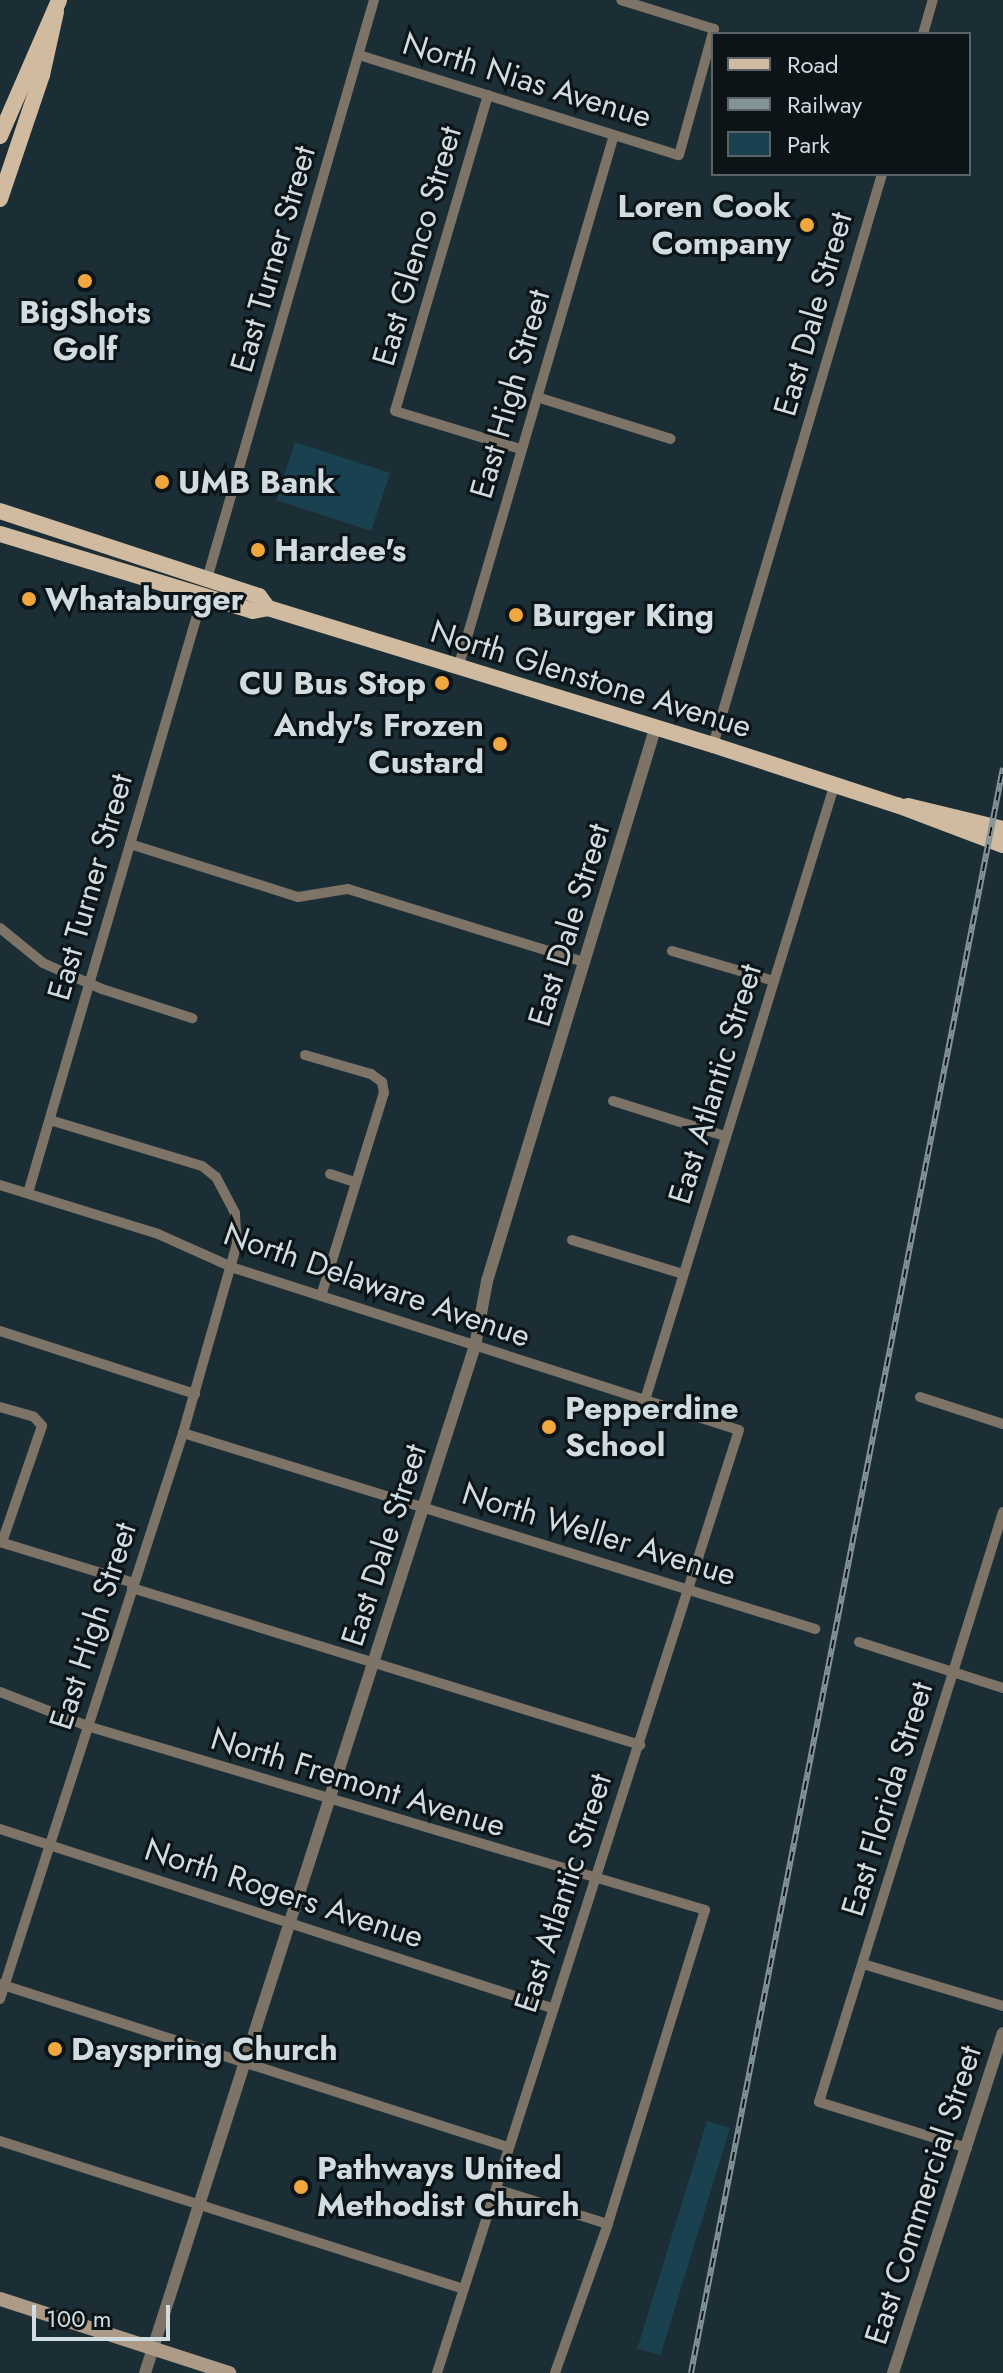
<!DOCTYPE html>
<style>
body{margin:0}
#map{position:relative;width:1003px;height:2373px;overflow:hidden;background:#1b2e35;font-family:Jost,sans-serif}
div>[style]{position:absolute}
[style*='--x']{left:calc(var(--x)*1px);top:calc(var(--y)*1px);width:calc(var(--w)*1px);rotate:calc(var(--a)*1deg)}
.green>*{inset:0;background:#1a4150;transform-origin:0 0}
.minor>*{height:10px;margin:-5px;padding:0 5px;transform-origin:5px;border-radius:5px;background:#7d7366}
.tertiary>*{height:12px;margin:-6px;padding:0 6px;transform-origin:6px;border-radius:6px;background:#7d7366}
.secondary>*{height:14px;margin:-7px;padding:0 7px;transform-origin:7px;border-radius:7px;background:#ad9b87}
.primary>*{height:16px;margin:-8px;padding:0 8px;transform-origin:8px;border-radius:8px;background:#d1bba0}
.rail>*{height:6px;margin-top:-3px;transform-origin:0;background:repeating-linear-gradient(90deg,#0c1418 0 9px,#849398 0 18px);box-sizing:border-box;border-block:2px solid #849398}
.dots>*{width:22px;height:22px;translate:-50% -50%;box-sizing:border-box;border:4px solid #0c1418;border-radius:50%}
span{translate:-50% -50%;white-space:nowrap;text-align:center;line-height:1.15;-webkit-text-stroke:6px #0c1418;paint-order:stroke}
.street-label{font-size:32px;color:#d0dce0}
.poi-label{font-size:32px;color:#d0dce0;font-weight:700}
.right{translate:-100% -50%;text-align:right}
.left{translate:0 -50%;text-align:left}
.legend{position:absolute;left:711px;top:32px;width:260px;height:144px;box-sizing:border-box;background:#0c1418;border:2px solid #5a6468;margin:0;padding:10px 14px;list-style:none;font-size:24px;color:#d0dce0}
.legend li{display:flex;align-items:center;gap:16px;height:40px}
.legend b{width:40px;border:2px solid #5a6468}
.scale{position:absolute;left:32px;top:2305px;width:138px;height:36px;box-sizing:border-box;border:4px solid #d0dce0;border-top:0;padding-left:10px;font-size:24px;line-height:28px;white-space:nowrap;color:#d0dce0;-webkit-text-stroke:6px #0c1418;paint-order:stroke}
</style>
<div id="map">
<div class="green">
<div style="left:295px;top:442px;width:100px;height:61px;rotate:18deg"></div>
<div style="left:707px;top:2121px;width:24px;height:238px;rotate:17deg"></div>
</div>
<div class="minor">
<div style="--x:923;--y:34;--w:35;--a:-74"></div>
<div style="--x:359;--y:55;--w:335;--a:17.4"></div>
<div style="--x:679;--y:155;--w:131;--a:-74.5"></div>
<div style="--x:714;--y:29;--w:97;--a:-162.7"></div>
<div style="--x:488;--y:95;--w:329;--a:106.4"></div>
<div style="--x:395;--y:411;--w:131;--a:16.9"></div>
<div style="--x:537;--y:397;--w:140;--a:17.4"></div>
<div style="--x:207;--y:579;--w:603;--a:-73.91"></div>
<div style="--x:458;--y:668;--w:555;--a:-73.69"></div>
<div style="--x:713;--y:745;--w:595;--a:-73.51"></div>
<div style="--x:130;--y:844;--w:176;--a:17.5"></div>
<div style="--x:298;--y:897;--w:51;--a:-9.1"></div>
<div style="--x:348;--y:889;--w:247;--a:17.2"></div>
<div style="--x:0;--y:928;--w:55;--a:39.1"></div>
<div style="--x:43;--y:963;--w:64;--a:23.8"></div>
<div style="--x:102;--y:989;--w:95;--a:17.9"></div>
<div style="--x:672;--y:951;--w:106;--a:16.4"></div>
<div style="--x:305;--y:1055;--w:69;--a:16.1"></div>
<div style="--x:371;--y:1074;--w:14;--a:36"></div>
<div style="--x:613;--y:1101;--w:117;--a:17.4"></div>
<div style="--x:330;--y:1174;--w:26;--a:18"></div>
<div style="--x:0;--y:1185;--w:165;--a:17.2"></div>
<div style="--x:158;--y:1234;--w:83;--a:24.1"></div>
<div style="--x:234;--y:1268;--w:530;--a:17.79"></div>
<div style="--x:739;--y:1430;--w:990;--a:107.76"></div>
<div style="--x:28;--y:1193;--w:623;--a:-73.69"></div>
<div style="--x:572;--y:1240;--w:116;--a:17"></div>
<div style="--x:321;--y:1296;--w:213;--a:-72.8"></div>
<div style="--x:384;--y:1093;--w:11;--a:-100"></div>
<div style="--x:0;--y:1331;--w:205;--a:17.9"></div>
<div style="--x:920;--y:1397;--w:87;--a:18"></div>
<div style="--x:645;--y:1400;--w:646;--a:-72.88"></div>
<div style="--x:0;--y:1407;--w:35;--a:16"></div>
<div style="--x:34;--y:1417;--w:12;--a:48"></div>
<div style="--x:42;--y:1426;--w:123;--a:109"></div>
<div style="--x:183;--y:1433;--w:662;--a:17.23"></div>
<div style="--x:0;--y:1542;--w:140;--a:17"></div>
<div style="--x:132;--y:1588;--w:532;--a:17.17"></div>
<div style="--x:859;--y:1642;--w:151;--a:17.7"></div>
<div style="--x:0;--y:1692;--w:93;--a:21.3"></div>
<div style="--x:87;--y:1726;--w:645;--a:16.58"></div>
<div style="--x:705;--y:1910;--w:329;--a:107.2"></div>
<div style="--x:608;--y:2224;--w:158;--a:109.6"></div>
<div style="--x:0;--y:1829;--w:580;--a:17.97"></div>
<div style="--x:863;--y:1964;--w:146;--a:16.7"></div>
<div style="--x:0;--y:1984;--w:534;--a:17.79"></div>
<div style="--x:0;--y:1999;--w:595;--a:-72.08"></div>
<div style="--x:183;--y:1433;--w:197;--a:-74.1"></div>
<div style="--x:237;--y:1244;--w:31;--a:-94"></div>
<div style="--x:235;--y:1213;--w:41;--a:-117.8"></div>
<div style="--x:216;--y:1177;--w:18;--a:-142"></div>
<div style="--x:202;--y:1166;--w:159;--a:-163.2"></div>
<div style="--x:0;--y:2141;--w:486;--a:17.7"></div>
<div style="--x:967;--y:2148;--w:155;--a:-162.7"></div>
<div style="--x:819;--y:2102;--w:618;--a:-72.68"></div>
<div style="--x:496;--y:2189;--w:117;--a:17.4"></div>
</div>
<div class="tertiary">
<div style="--x:145;--y:2373;--w:1079;--a:-72.19"></div>
<div style="--x:475;--y:1346;--w:66;--a:-79.5"></div>
<div style="--x:487;--y:1281;--w:577;--a:-73.07"></div>
<div style="--x:893;--y:2373;--w:357;--a:-72.1"></div>
</div>
<div class="secondary">
<div style="--x:0;--y:2299;--w:241;--a:17.9"></div>
</div>
<div class="primary">
<div style="--x:0;--y:136;--w:148;--a:-66.5"></div>
<div style="--x:0;--y:199;--w:131;--a:-71.3"></div>
<div style="--x:42;--y:75;--w:65;--a:-77.5"></div>
<div style="--x:0;--y:511;--w:273;--a:18.2"></div>
<div style="--x:259;--y:596;--w:15;--a:53"></div>
<div style="--x:0;--y:534;--w:264;--a:16.9"></div>
<div style="--x:253;--y:611;--w:15;--a:-11"></div>
<div style="--x:268;--y:608;--w:466;--a:17.1"></div>
<div style="--x:713;--y:745;--w:194;--a:18.1"></div>
<div style="--x:897;--y:805;--w:113;--a:20.7"></div>
<div style="--x:908;--y:806;--w:98;--a:13.6"></div>
</div>
<div class="rail">
<div style="--x:691;--y:2373;--w:1635;--a:-79"></div>
</div>
<div class="dots">
<div style="left:807px;top:225px;background:#efa73e"></div>
<div style="left:85px;top:281px;background:#efa73e"></div>
<div style="left:162px;top:482px;background:#efa73e"></div>
<div style="left:258px;top:550px;background:#efa73e"></div>
<div style="left:29px;top:599px;background:#efa73e"></div>
<div style="left:516px;top:615px;background:#efa73e"></div>
<div style="left:442px;top:683px;background:#efa73e"></div>
<div style="left:500px;top:744px;background:#efa73e"></div>
<div style="left:549px;top:1427px;background:#efa73e"></div>
<div style="left:55px;top:2049px;background:#efa73e"></div>
<div style="left:301px;top:2187px;background:#efa73e"></div>
</div>
<div class="street-label">
<span style="left:527px;top:80px;rotate:17deg">North Nias Avenue</span>
<span style="left:417px;top:246px;rotate:-74deg">East Glenco Street</span>
<span style="left:273px;top:259px;rotate:-74deg">East Turner Street</span>
<span style="left:813px;top:314px;rotate:-74deg">East Dale Street</span>
<span style="left:510px;top:394px;rotate:-74deg">East High Street</span>
<span style="left:591px;top:679px;rotate:17deg">North Glenstone Avenue</span>
<span style="left:90px;top:887px;rotate:-74deg">East Turner Street</span>
<span style="left:569px;top:925px;rotate:-73deg">East Dale Street</span>
<span style="left:715px;top:1084px;rotate:-73deg">East Atlantic Street</span>
<span style="left:377px;top:1285px;rotate:19deg">North Delaware Avenue</span>
<span style="left:599px;top:1534px;rotate:17deg">North Weller Avenue</span>
<span style="left:384px;top:1545px;rotate:-72deg">East Dale Street</span>
<span style="left:93px;top:1626px;rotate:-72deg">East High Street</span>
<span style="left:358px;top:1782px;rotate:17deg">North Fremont Avenue</span>
<span style="left:887px;top:1799px;rotate:-73deg">East Florida Street</span>
<span style="left:284px;top:1893px;rotate:18deg">North Rogers Avenue</span>
<span style="left:563px;top:1893px;rotate:-72deg">East Atlantic Street</span>
<span style="left:923px;top:2195px;rotate:-72deg">East Commercial Street</span>
</div>
<div class="poi-label">
<span class="right" style="left:791px;top:225px">Loren Cook<br>Company</span>
<span style="left:85px;top:331px">BigShots<br>Golf</span>
<span class="left" style="left:178px;top:482px">UMB Bank</span>
<span class="left" style="left:274px;top:550px">Hardee's</span>
<span class="left" style="left:45px;top:599px">Whataburger</span>
<span class="left" style="left:532px;top:615px">Burger King</span>
<span class="right" style="left:426px;top:683px">CU Bus Stop</span>
<span class="right" style="left:484px;top:744px">Andy's Frozen<br>Custard</span>
<span class="left" style="left:565px;top:1427px">Pepperdine<br>School</span>
<span class="left" style="left:71px;top:2049px">Dayspring Church</span>
<span class="left" style="left:317px;top:2187px">Pathways United<br>Methodist Church</span>
</div>
<ul class="legend">
<li><b style="height:10px;background:#d1bba0"></b>Road</li>
<li><b style="height:10px;background:#849398"></b>Railway</li>
<li><b style="height:22px;background:#1a4150"></b>Park</li>
</ul>
<div class="scale">100 m</div>
</div>
